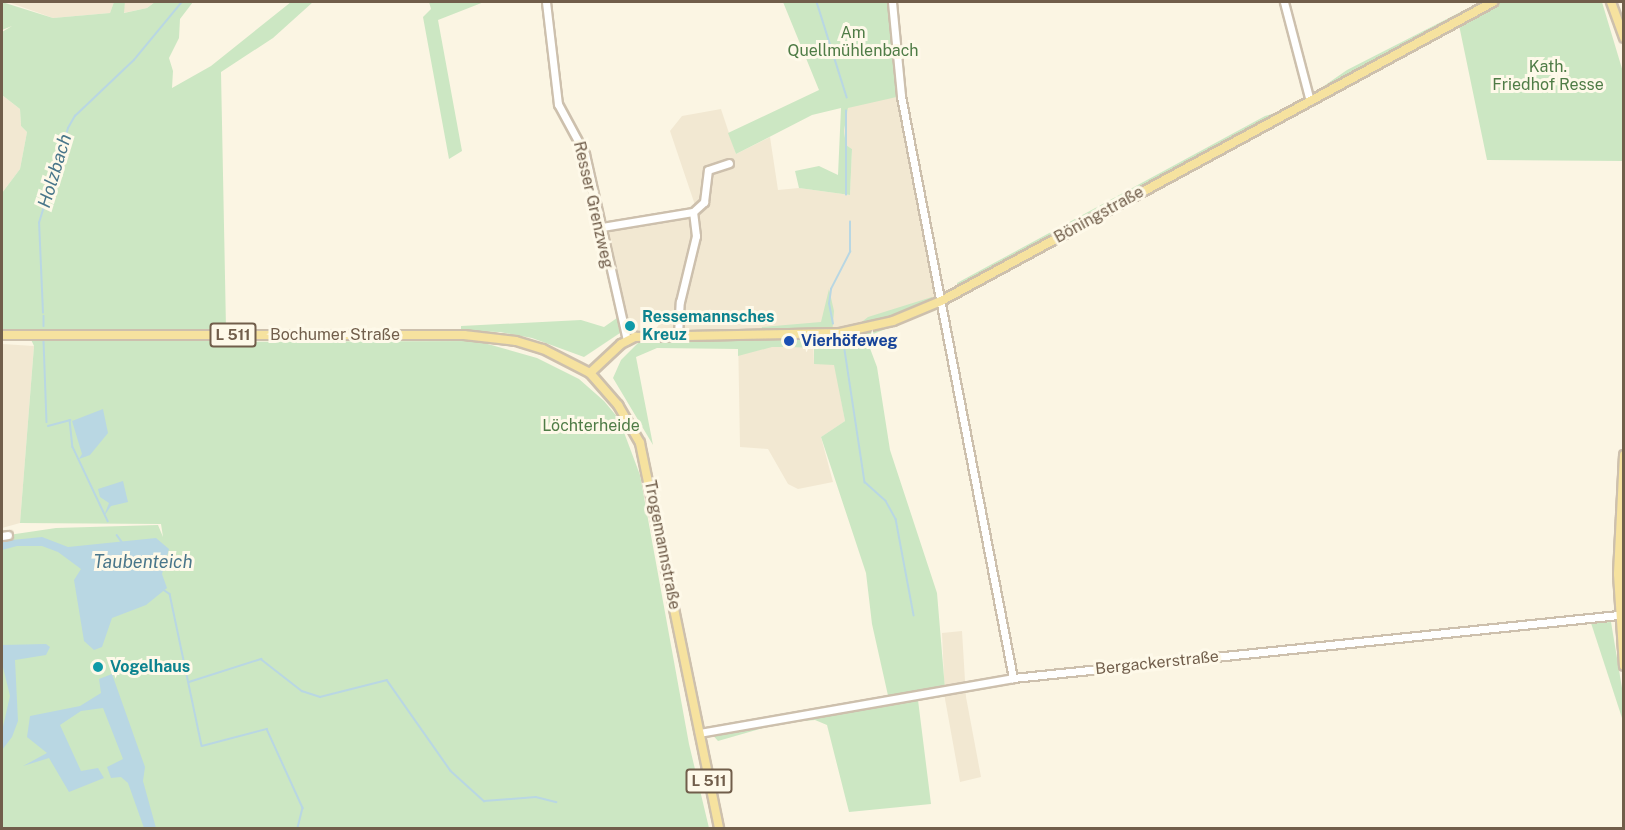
<!DOCTYPE html>
<meta charset="utf-8">
<style>
body{margin:0}
#map{position:relative;width:1625px;height:830px;overflow:hidden;background:#fbf5e3;font-family:"Public Sans",sans-serif}
div>[style]{position:absolute}
[style*='--x']{left:calc(var(--x)*1px);top:calc(var(--y)*1px);width:calc(var(--w)*1px);rotate:calc(var(--a)*1deg)}
.residential>*{inset:0;background:#f2e8d2}
.green>*{inset:0;background:#cce7c3}
.water>*{inset:0;background:#b9d7e3}
.stream>*{height:1.5px;margin:-0.75px;padding:0 0.75px;transform-origin:0.75px;border-radius:0.75px;background:#b9d7e3}
.roads{filter:drop-shadow(2px 0 #cdc0ad) drop-shadow(-2px 0 #cdc0ad) drop-shadow(0 2px #cdc0ad) drop-shadow(0 -2px #cdc0ad)}
.minor>*{height:7px;margin:-3.5px;padding:0 3.5px;transform-origin:3.5px;border-radius:3.5px;background:#fff}
.major>*{height:8px;margin:-4px;padding:0 4px;transform-origin:4px;border-radius:4px;background:#f6e29f}
.dots>*{width:16px;height:16px;translate:-50% -50%;box-sizing:border-box;border:3px solid #fef9e9;border-radius:50%}
span{translate:-50% -50%;white-space:nowrap;text-align:center;line-height:1.15;-webkit-text-stroke:6px #fef9e9;paint-order:stroke}
.shield-label span{padding:2px 4px;background:#fef9e9;border:2px solid;border-radius:4px;-webkit-text-stroke-width:0}
.shield-label{font-size:15px;color:#715e4b;font-weight:700}
.park-label{font-size:16px;color:#4f7c46}
.street-label{font-size:16px;color:#715e4b}
.culture-label{font-size:16px;color:#0d838f;font-weight:700}
.left{translate:0 -50%;text-align:left}
.transit-label{font-size:16px;color:#164399;font-weight:700}
.water-label{font-size:18px;color:#49768a;font-style:italic}
.frame{position:absolute;inset:0;border:3px solid #715e4b;pointer-events:none}
</style>
<div id="map">
<div class="residential">
<div style="clip-path:polygon(8px 2px,114px 2px,110px 13px,53px 18px)"></div>
<div style="clip-path:polygon(125px 2px,155px 2px,147px 8px,123px 13px)"></div>
<div style="clip-path:polygon(2px 95px,20px 109px,21px 126px,27px 132px,20px 169px,2px 193px)"></div>
<div style="clip-path:polygon(895px 97px,907px 97px,941px 301px,895px 320px,813px 334px,814px 364px,835px 364px,845px 421px,821px 437px,833px 482px,798px 489px,788px 484px,768px 449px,740px 447px,738px 333px,630px 336px,602px 227px,697px 211px,670px 131px,682px 116px,721px 109px,736px 154px,770px 137px,778px 190px,799px 188px,850px 195px,852px 149px,846px 145px,844px 131px,848px 108px,855px 103px)"></div>
<div style="clip-path:polygon(2px 344px,34px 346px,20px 523px,2px 528px)"></div>
<div style="clip-path:polygon(962px 631px,966px 697px,981px 777px,960px 782px,945px 699px,942px 633px)"></div>
</div>
<div class="green">
<div style="clip-path:polygon(2px 2px,53px 18px,110px 13px,114px 2px,125px 2px,124px 13px,147px 8px,155px 2px,193px 2px,180px 19px,179px 38px,169px 58px,173px 71px,172px 88px,211px 66px,291px 2px,313px 2px,273px 38px,221px 72px,226px 328px,222px 342px,477px 341px,537px 358px,579px 379px,604px 401px,619px 419px,640px 475px,689px 744px,709px 828px,2px 828px,2px 536px,56px 528px,158px 525px,163px 537px,161px 524px,20px 523px,34px 346px,27px 331px,2px 332px,2px 193px,20px 169px,27px 132px,21px 126px,20px 109px,2px 95px,2px 32px,12px 26px,2px 30px)"></div>
<div style="clip-path:polygon(429px 2px,484px 2px,438px 20px,462px 151px,449px 159px,423px 17px,431px 9px)"></div>
<div style="clip-path:polygon(783px 2px,892px 2px,901px 96px,848px 108px,844px 131px,846px 145px,852px 149px,850px 195px,799px 188px,795px 171px,819px 166px,838px 175px,841px 108px,812px 115px,736px 154px,728px 133px,819px 90px)"></div>
<div style="clip-path:polygon(1480px 2px,1602px 2px,1623px 72px,1623px 161px,1487px 160px,1459px 25px,1009px 271px,959px 294px,957px 283px,1265px 116px,1292px 108px,1347px 70px)"></div>
<div style="clip-path:polygon(829px 289px,834px 311px,832px 335px,845px 335px,868px 317px,932px 297px,935px 309px,856px 341px,868px 343px,877px 367px,890px 450px,937px 593px,945px 689px,889px 700px,872px 624px,866px 573px,821px 437px,845px 421px,834px 365px,814px 364px,814px 348px,790px 347px,772px 347px,738px 356px,738px 349px,657px 348px,636px 357px,653px 445px,613px 378px,621px 360px,638px 343px,680px 339px,758px 341px,762px 327px,821px 322px)"></div>
<div style="clip-path:polygon(617px 318px,620px 333px,584px 357px,532px 338px,500px 332px,461px 331px,461px 326px,581px 320px,604px 327px)"></div>
<div style="clip-path:polygon(1611px 622px,1623px 694px,1623px 721px,1591px 623px)"></div>
<div style="clip-path:polygon(918px 700px,931px 804px,849px 812px,827px 725px,815px 720px,781px 723px,718px 741px,710px 732px,820px 708px)"></div>
</div>
<div class="water">
<div style="clip-path:polygon(103px 409px,108px 433px,90px 455px,79px 459px,82px 454px,72px 421px)"></div>
<div style="clip-path:polygon(123px 481px,128px 502px,111px 506px,104px 516px,109px 503px,100px 497px,98px 489px)"></div>
<div style="clip-path:polygon(42px 537px,68px 547px,156px 538px,169px 549px,162px 574px,167px 588px,146px 605px,112px 618px,102px 647px,94px 650px,84px 641px,74px 580px,81px 569px,58px 552px,42px 546px,17px 546px,2px 550px,2px 541px)"></div>
<div style="clip-path:polygon(46px 644px,50px 647px,46px 655px,15px 660px,18px 721px,12px 737px,2px 750px,2px 731px,10px 696px,2px 663px,2px 645px)"></div>
<div style="clip-path:polygon(112px 674px,145px 767px,143px 781px,156px 828px,144px 828px,128px 783px,121px 777px,111px 778px,107px 767px,123px 759px,103px 708px,81px 711px,60px 725px,81px 771px,98px 768px,104px 778px,69px 792px,49px 758px,23px 766px,47px 753px,27px 737px,30px 716px,80px 706px,101px 693px,99px 679px)"></div>
</div>
<div class="stream">
<div style="--x:817;--y:2;--w:100;--a:72.5"></div>
<div style="--x:846;--y:195;--w:84;--a:-90"></div>
<div style="--x:43;--y:313;--w:90;--a:-92.5"></div>
<div style="--x:39;--y:223;--w:99;--a:-73"></div>
<div style="--x:68;--y:128;--w:14;--a:-60"></div>
<div style="--x:75;--y:116;--w:81;--a:-43.5"></div>
<div style="--x:134;--y:60;--w:75;--a:-50.4"></div>
<div style="--x:44;--y:316;--w:10;--a:90"></div>
<div style="--x:833;--y:324;--w:20;--a:-101"></div>
<div style="--x:829;--y:304;--w:15;--a:-82"></div>
<div style="--x:831;--y:289;--w:42;--a:-62.8"></div>
<div style="--x:850;--y:252;--w:30;--a:-90"></div>
<div style="--x:44;--y:341;--w:81;--a:87.9"></div>
<div style="--x:845;--y:350;--w:134;--a:81.4"></div>
<div style="--x:865;--y:482;--w:28;--a:42"></div>
<div style="--x:886;--y:501;--w:21;--a:61"></div>
<div style="--x:896;--y:519;--w:98;--a:79.4"></div>
<div style="--x:48;--y:426;--w:23;--a:-15"></div>
<div style="--x:70;--y:420;--w:27;--a:84"></div>
<div style="--x:73;--y:447;--w:82;--a:64.7"></div>
<div style="--x:117;--y:535;--w:9;--a:54"></div>
<div style="--x:164;--y:590;--w:7;--a:34"></div>
<div style="--x:170;--y:594;--w:155;--a:78.1"></div>
<div style="--x:202;--y:746;--w:67;--a:-14.7"></div>
<div style="--x:267;--y:729;--w:87;--a:65.5"></div>
<div style="--x:303;--y:808;--w:21;--a:104"></div>
<div style="--x:189;--y:682;--w:76;--a:-17.7"></div>
<div style="--x:261;--y:659;--w:52;--a:38"></div>
<div style="--x:302;--y:691;--w:19;--a:18"></div>
<div style="--x:320;--y:697;--w:69;--a:-14.2"></div>
<div style="--x:387;--y:680;--w:111;--a:54.9"></div>
<div style="--x:451;--y:771;--w:45;--a:42.3"></div>
<div style="--x:484;--y:801;--w:52;--a:-4.4"></div>
<div style="--x:536;--y:797;--w:21;--a:14"></div>
</div>
<div class="roads">
<div class="minor">
<div style="--x:546;--y:2;--w:103;--a:83.3"></div>
<div style="--x:558;--y:104;--w:57;--a:61.6"></div>
<div style="--x:585;--y:154;--w:191;--a:77.3"></div>
<div style="--x:892;--y:2;--w:94;--a:84.5"></div>
<div style="--x:901;--y:96;--w:593;--a:79.11"></div>
<div style="--x:1284;--y:2;--w:102;--a:75.3"></div>
<div style="--x:602;--y:227;--w:92;--a:-9.4"></div>
<div style="--x:678;--y:335;--w:33;--a:-87"></div>
<div style="--x:680;--y:302;--w:68;--a:-76.4"></div>
<div style="--x:696;--y:236;--w:24;--a:-97"></div>
<div style="--x:693;--y:212;--w:15;--a:-42"></div>
<div style="--x:704;--y:202;--w:32;--a:-83"></div>
<div style="--x:708;--y:170;--w:22;--a:-18"></div>
<div style="--x:2;--y:536;--w:6;--a:-9"></div>
<div style="--x:699;--y:733;--w:319;--a:-9.9"></div>
<div style="--x:1013;--y:678;--w:608;--a:-5.94"></div>
</div>
<div class="major">
<div style="--x:1611;--y:2;--w:38;--a:70"></div>
<div style="--x:2;--y:335;--w:462;--a:0"></div>
<div style="--x:464;--y:335;--w:52;--a:6.6"></div>
<div style="--x:516;--y:341;--w:28;--a:17"></div>
<div style="--x:543;--y:349;--w:53;--a:27.1"></div>
<div style="--x:590;--y:373;--w:43;--a:48.8"></div>
<div style="--x:618;--y:405;--w:44;--a:59.9"></div>
<div style="--x:640;--y:443;--w:393;--a:78.4"></div>
<div style="--x:590;--y:373;--w:42;--a:-43.1"></div>
<div style="--x:621;--y:344;--w:16;--a:-27"></div>
<div style="--x:635;--y:337;--w:205;--a:-1.1"></div>
<div style="--x:840;--y:333;--w:54;--a:-12.8"></div>
<div style="--x:893;--y:321;--w:52;--a:-22.6"></div>
<div style="--x:941;--y:301;--w:628;--a:-28.44"></div>
<div style="--x:1624;--y:455;--w:119;--a:92.9"></div>
<div style="--x:1618;--y:574;--w:92;--a:86.3"></div>
</div>
</div>
<div class="dots">
<div style="left:630px;top:326px;background:#0f9aa8"></div>
<div style="left:789px;top:341px;background:#1a4fb4"></div>
<div style="left:98px;top:667px;background:#0f9aa8"></div>
</div>
<div class="shield-label">
<span style="left:233px;top:335px">L 511</span>
<span style="left:709px;top:781px">L 511</span>
</div>
<div class="park-label">
<span style="left:853px;top:42px">Am<br>Quellmühlenbach</span>
<span style="left:1548px;top:76px">Kath.<br>Friedhof Resse</span>
<span style="left:591px;top:426px">Löchterheide</span>
</div>
<div class="street-label">
<span style="left:593px;top:205px;rotate:77deg">Resser Grenzweg</span>
<span style="left:1099px;top:215px;rotate:-29deg">Böningstraße</span>
<span style="left:335px;top:335px">Bochumer Straße</span>
<span style="left:662px;top:545px;rotate:79deg">Trogemannstraße</span>
<span style="left:1157px;top:663px;rotate:-6deg">Bergackerstraße</span>
</div>
<div class="culture-label">
<span class="left" style="left:642px;top:326px">Ressemannsches<br>Kreuz</span>
<span class="left" style="left:110px;top:667px">Vogelhaus</span>
</div>
<div class="transit-label">
<span class="left" style="left:801px;top:341px">Vierhöfeweg</span>
</div>
<div class="water-label">
<span style="left:55px;top:171px;rotate:-73deg">Holzbach</span>
<span style="left:143px;top:562px">Taubenteich</span>
</div>
<div class="frame"></div>
</div>
